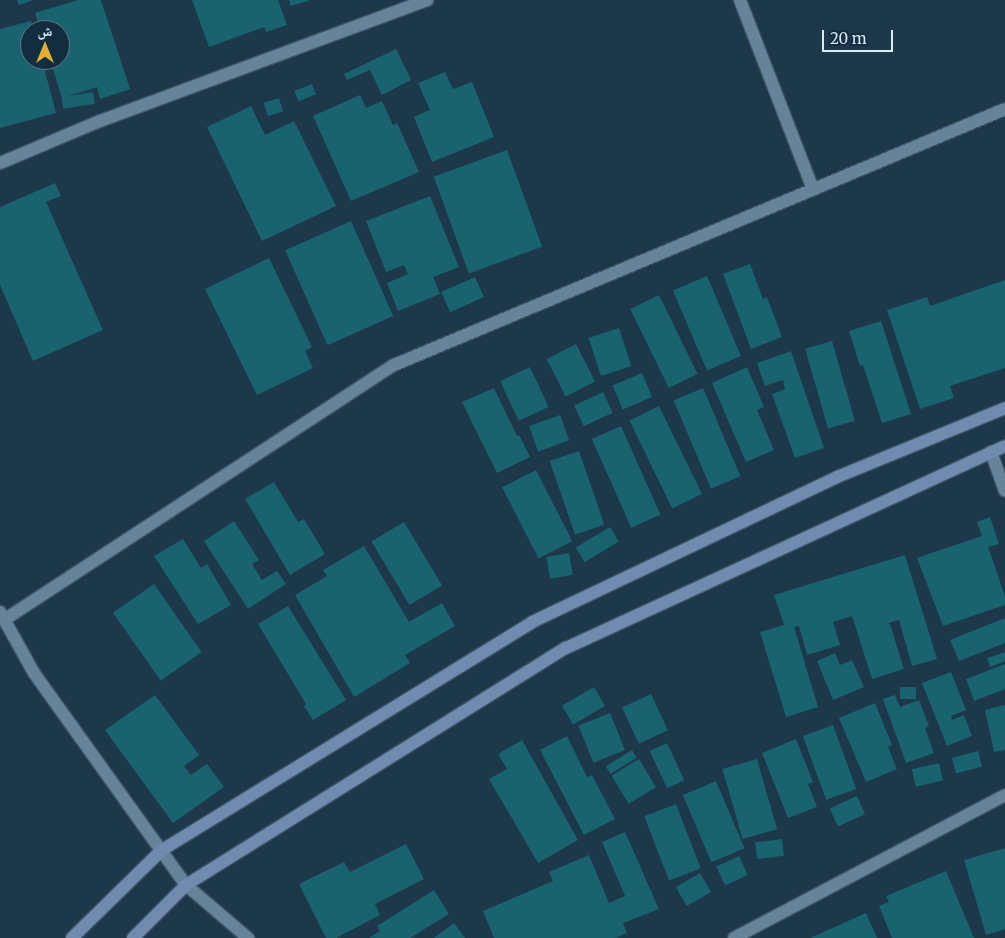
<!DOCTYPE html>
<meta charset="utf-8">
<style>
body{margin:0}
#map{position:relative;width:1005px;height:938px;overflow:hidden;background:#1d374b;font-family:Merriweather,"Noto Naskh Arabic",serif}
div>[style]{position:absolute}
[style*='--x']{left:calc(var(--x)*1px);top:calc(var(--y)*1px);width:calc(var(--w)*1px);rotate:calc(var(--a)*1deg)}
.building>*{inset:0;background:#19636f;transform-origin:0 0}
.roads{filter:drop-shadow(1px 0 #3c5363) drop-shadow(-1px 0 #3c5363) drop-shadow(0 1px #3c5363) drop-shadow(0 -1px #3c5363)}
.street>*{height:12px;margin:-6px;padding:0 6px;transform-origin:6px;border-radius:6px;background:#668399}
.secondary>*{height:12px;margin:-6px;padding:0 6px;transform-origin:6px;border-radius:6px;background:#718bb0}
span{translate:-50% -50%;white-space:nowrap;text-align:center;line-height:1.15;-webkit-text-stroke:4px #122d40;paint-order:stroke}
.north{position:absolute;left:20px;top:20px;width:50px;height:50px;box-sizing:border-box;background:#122d40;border:1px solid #627989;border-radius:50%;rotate:0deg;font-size:14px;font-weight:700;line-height:20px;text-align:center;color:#daeaf6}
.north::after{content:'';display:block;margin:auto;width:18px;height:22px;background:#e2af34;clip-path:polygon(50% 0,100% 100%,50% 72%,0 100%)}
.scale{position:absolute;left:822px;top:30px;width:71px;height:22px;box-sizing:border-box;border:2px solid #daeaf6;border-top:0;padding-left:6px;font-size:15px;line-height:18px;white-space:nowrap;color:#daeaf6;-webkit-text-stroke:4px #122d40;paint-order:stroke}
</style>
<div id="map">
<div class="building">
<div style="clip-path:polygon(17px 0,33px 0,19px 5px)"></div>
<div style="clip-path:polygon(78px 0,101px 0,130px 89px,100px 99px,97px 87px,62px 98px,50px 60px,60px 60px,60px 30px,40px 30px,35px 13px)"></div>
<div style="clip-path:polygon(192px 0,278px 0,287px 25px,266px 32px,264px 27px,209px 47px)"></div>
<div style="clip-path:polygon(289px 0,309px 0,309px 1px,290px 6px)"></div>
<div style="clip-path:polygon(31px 21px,34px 30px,30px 30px,30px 60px,42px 60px,56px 113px,0 128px,0 29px)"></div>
<div style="clip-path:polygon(396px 49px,411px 80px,382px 95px,370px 70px,347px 80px,344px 74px)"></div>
<div style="clip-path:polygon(445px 72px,453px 89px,472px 82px,494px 137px,432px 162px,414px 117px,430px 110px,418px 83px)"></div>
<div style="left:312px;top:84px;width:11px;height:19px;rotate:68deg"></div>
<div style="left:93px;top:92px;width:12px;height:32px;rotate:81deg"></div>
<div style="clip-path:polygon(360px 95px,366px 108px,382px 101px,393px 125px,397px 123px,419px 172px,351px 201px,313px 116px)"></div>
<div style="left:279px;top:98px;width:14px;height:16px;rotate:73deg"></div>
<div style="clip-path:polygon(251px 106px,265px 135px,294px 121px,336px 206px,262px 241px,207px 127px)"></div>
<div style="left:507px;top:150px;width:103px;height:78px;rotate:70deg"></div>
<div style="clip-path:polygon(55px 183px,61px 196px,46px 202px,103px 330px,33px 361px,0 285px,0 207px)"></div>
<div style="clip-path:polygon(430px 196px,459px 267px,433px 277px,440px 294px,398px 311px,387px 283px,408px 274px,404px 265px,386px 272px,366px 221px)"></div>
<div style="left:351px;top:221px;width:104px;height:72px;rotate:66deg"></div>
<div style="clip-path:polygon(269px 258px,312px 347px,305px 351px,313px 368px,257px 395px,205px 289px)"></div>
<div style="clip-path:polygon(750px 264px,763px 299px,767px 297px,782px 337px,751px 349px,723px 274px)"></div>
<div style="left:707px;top:276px;width:87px;height:37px;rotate:67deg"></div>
<div style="left:475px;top:277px;width:22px;height:37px;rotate:66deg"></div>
<div style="clip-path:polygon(1005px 280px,1005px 368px,950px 386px,954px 398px,920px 409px,887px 310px,927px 297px,930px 306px)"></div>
<div style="left:659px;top:295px;width:88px;height:32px;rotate:64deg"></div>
<div style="clip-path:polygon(881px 321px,911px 414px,882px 423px,863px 365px,860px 366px,849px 331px)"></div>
<div style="left:619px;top:328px;width:40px;height:32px;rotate:72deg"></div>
<div style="left:832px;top:341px;width:83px;height:28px;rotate:74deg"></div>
<div style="left:576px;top:344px;width:42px;height:33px;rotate:63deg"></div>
<div style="clip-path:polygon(791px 351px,824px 448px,795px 458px,772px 394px,785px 389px,783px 380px,765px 386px,757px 363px)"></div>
<div style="left:530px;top:367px;width:44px;height:33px;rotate:65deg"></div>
<div style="clip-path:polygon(747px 367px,764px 407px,757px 410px,774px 450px,746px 462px,712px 383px)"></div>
<div style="left:642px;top:373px;width:26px;height:32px;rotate:67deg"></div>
<div style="clip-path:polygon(494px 388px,517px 436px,519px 435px,530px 457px,497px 473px,462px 402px)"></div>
<div style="left:703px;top:388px;width:96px;height:32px;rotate:67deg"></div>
<div style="left:603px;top:392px;width:23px;height:32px;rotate:65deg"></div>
<div style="left:659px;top:406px;width:98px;height:33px;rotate:64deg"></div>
<div style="left:560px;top:415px;width:27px;height:33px;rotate:70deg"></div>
<div style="left:621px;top:426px;width:97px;height:32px;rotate:66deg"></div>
<div style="left:579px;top:451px;width:78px;height:31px;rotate:71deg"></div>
<div style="left:536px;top:470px;width:80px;height:38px;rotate:63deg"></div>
<div style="clip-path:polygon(274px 482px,298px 522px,304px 519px,325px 554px,290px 575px,245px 499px)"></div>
<div style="clip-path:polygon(990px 517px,999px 544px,988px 547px,1005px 596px,1005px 605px,943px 626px,917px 558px,982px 536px,977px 522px)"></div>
<div style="clip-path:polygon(234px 521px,259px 560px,252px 564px,262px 580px,277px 571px,286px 584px,248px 609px,204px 541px)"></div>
<div style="left:404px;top:522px;width:74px;height:38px;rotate:59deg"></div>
<div style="left:610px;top:527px;width:17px;height:40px;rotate:59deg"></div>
<div style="clip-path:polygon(183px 539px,201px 568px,207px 564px,231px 605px,198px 624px,154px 556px)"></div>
<div style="clip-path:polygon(364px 546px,409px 622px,442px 603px,455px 626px,405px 655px,410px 663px,354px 697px,295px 595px,327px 576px,323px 570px)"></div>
<div style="left:569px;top:553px;width:22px;height:23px;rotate:80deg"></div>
<div style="clip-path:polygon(905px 555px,937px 659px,912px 666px,899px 620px,888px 623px,890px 624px,904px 669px,872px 679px,852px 616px,833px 622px,840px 645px,807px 655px,799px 626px,794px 627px,818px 707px,786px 717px,760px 632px,784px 625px,774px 595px)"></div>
<div style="left:154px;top:584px;width:83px;height:50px;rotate:55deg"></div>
<div style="clip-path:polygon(288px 606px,346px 700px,313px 720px,304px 706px,306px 704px,258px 624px)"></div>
<div style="clip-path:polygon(1005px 618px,1005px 643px,959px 661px,950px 640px)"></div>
<div style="clip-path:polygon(1005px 652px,1005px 661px,990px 667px,987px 658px)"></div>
<div style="clip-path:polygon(835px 653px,840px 665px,852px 660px,864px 687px,833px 700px,817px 661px)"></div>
<div style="clip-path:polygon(1005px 664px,1005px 689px,974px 701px,966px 679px)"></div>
<div style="clip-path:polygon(951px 672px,966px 710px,951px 716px,952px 720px,964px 715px,972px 736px,947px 746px,922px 683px)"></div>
<div style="left:594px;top:687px;width:22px;height:37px;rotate:60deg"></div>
<div style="left:900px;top:687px;width:16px;height:12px"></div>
<div style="left:651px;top:694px;width:40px;height:32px;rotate:65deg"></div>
<div style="clip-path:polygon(155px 695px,199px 755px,184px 766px,191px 775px,207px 764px,224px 787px,173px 823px,105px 730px)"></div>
<div style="clip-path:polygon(895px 695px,900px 707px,919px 700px,929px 726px,925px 728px,934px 753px,906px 763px,883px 699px)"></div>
<div style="clip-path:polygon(875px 703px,892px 745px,888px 747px,897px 769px,866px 782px,839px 718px)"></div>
<div style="clip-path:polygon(1005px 705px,1005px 750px,994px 752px,985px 710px)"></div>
<div style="left:610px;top:713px;width:40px;height:34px;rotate:68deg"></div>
<div style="left:833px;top:725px;width:68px;height:32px;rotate:70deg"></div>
<div style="clip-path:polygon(567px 736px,587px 777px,592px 775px,615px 819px,584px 835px,540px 750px)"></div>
<div style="clip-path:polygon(796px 739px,813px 782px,808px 784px,817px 807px,788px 818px,762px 753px)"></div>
<div style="clip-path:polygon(522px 740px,578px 840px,538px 863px,489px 779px,507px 769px,498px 754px)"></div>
<div style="left:667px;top:743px;width:41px;height:19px;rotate:65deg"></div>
<div style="left:632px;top:750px;width:9px;height:31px;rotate:58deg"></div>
<div style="left:978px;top:751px;width:16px;height:27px;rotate:75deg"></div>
<div style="left:639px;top:759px;width:33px;height:32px;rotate:59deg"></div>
<div style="left:757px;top:759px;width:73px;height:36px;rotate:74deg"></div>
<div style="left:939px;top:763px;width:18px;height:28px;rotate:77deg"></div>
<div style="left:716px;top:781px;width:73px;height:36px;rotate:67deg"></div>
<div style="left:857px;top:796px;width:20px;height:30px;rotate:66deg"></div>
<div style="left:676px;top:804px;width:69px;height:34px;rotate:69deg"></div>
<div style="clip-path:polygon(625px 832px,659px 909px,623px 923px,627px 933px,615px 938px,494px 938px,483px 911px,553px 881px,549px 872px,589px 855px,609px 903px,625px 896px,602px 842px)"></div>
<div style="left:782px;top:839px;width:17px;height:27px;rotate:83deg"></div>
<div style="clip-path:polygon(406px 844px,424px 879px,375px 904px,380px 915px,336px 938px,326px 938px,299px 884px,344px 862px,350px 872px)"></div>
<div style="clip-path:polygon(1005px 848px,1005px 929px,986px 935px,964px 860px)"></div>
<div style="left:739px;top:856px;width:21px;height:25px;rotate:65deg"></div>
<div style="clip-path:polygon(946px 871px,974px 938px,892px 938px,879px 906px,889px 902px,886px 896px)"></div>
<div style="left:700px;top:873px;width:22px;height:28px;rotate:60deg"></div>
<div style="clip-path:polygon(434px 890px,449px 914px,410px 938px,369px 938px,380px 931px,377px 926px)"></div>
<div style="clip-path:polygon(866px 913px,877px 938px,810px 938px)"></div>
<div style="clip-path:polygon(454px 923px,465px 938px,434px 938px)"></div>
</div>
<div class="roads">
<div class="street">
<div style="--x:740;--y:0;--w:203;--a:68.9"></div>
<div style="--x:0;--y:163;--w:108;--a:-22.8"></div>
<div style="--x:100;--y:121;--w:349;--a:-20.3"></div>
<div style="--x:991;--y:452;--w:41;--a:70.3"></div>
<div style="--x:0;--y:612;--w:70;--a:60.9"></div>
<div style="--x:34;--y:673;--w:261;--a:54.4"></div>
<div style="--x:186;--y:885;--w:82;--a:40.5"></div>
<div style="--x:4;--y:620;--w:466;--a:-33.2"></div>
<div style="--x:394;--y:365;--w:662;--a:-22.73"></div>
<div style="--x:734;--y:938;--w:306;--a:-27.8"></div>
</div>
<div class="secondary">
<div style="--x:72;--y:938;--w:126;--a:-44.4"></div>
<div style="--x:162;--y:850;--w:435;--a:-31.6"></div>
<div style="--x:532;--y:622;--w:338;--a:-25.4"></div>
<div style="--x:837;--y:477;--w:182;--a:-22.3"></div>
<div style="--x:133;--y:938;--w:75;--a:-45"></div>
<div style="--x:186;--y:885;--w:448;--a:-32"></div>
<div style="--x:566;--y:648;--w:483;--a:-24.7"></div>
</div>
</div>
<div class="north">ش</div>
<div class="scale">20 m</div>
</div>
